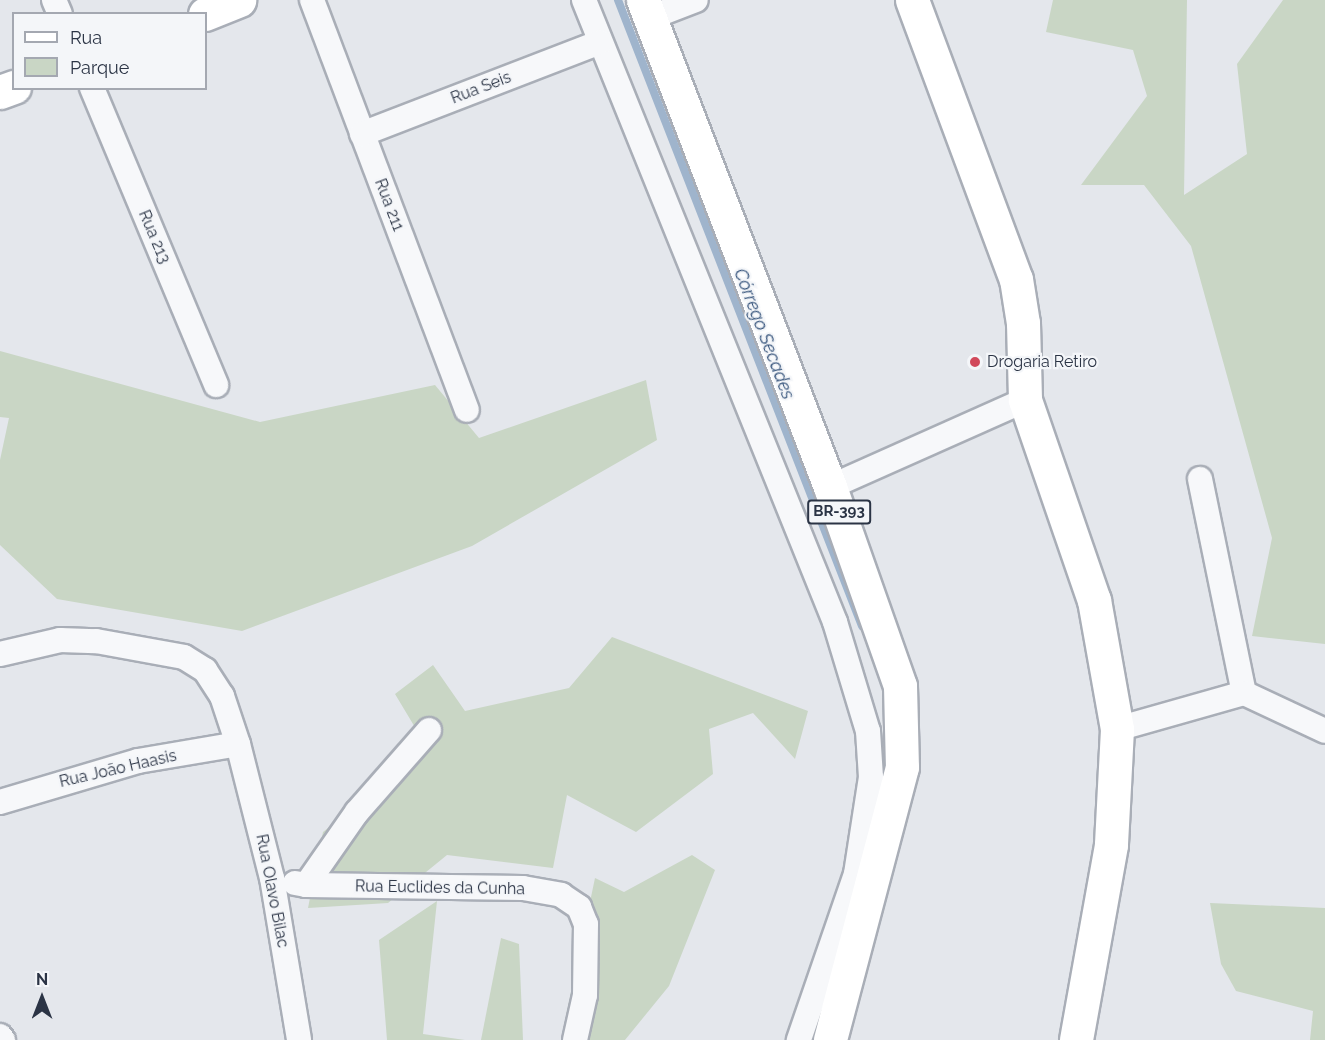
<!DOCTYPE html>
<meta charset="utf-8">
<style>
body{margin:0}
#map{position:relative;width:1325px;height:1040px;overflow:hidden;background:#e4e7ec;font-family:Raleway,sans-serif}
div>[style]{position:absolute}
[style*='--x']{left:calc(var(--x)*1px);top:calc(var(--y)*1px);width:calc(var(--w)*1px);rotate:calc(var(--a)*1deg)}
.green>*{inset:0;background:#c9d6c5}
.stream>*{height:8px;margin:-4px;padding:0 4px;transform-origin:4px;border-radius:4px;background:#9fb4cc}
.roads{filter:drop-shadow(2px 0 #a9aeb7) drop-shadow(-2px 0 #a9aeb7) drop-shadow(0 2px #a9aeb7) drop-shadow(0 -2px #a9aeb7)}
.street>*{height:24px;margin:-12px;padding:0 12px;transform-origin:12px;border-radius:12px;background:#f7f8fa}
.secondary>*{height:33px;margin:-16.5px;padding:0 16.5px;transform-origin:16.5px;border-radius:16.5px;background:#fff}
.primary>*{height:33px;margin:-16.5px;padding:0 16.5px;transform-origin:16.5px;border-radius:16.5px;background:#fff}
.dots>*{width:16px;height:16px;translate:-50% -50%;box-sizing:border-box;border:3px solid #f4f6f9;border-radius:50%}
span{translate:-50% -50%;white-space:nowrap;text-align:center;line-height:1.15;-webkit-text-stroke:4.5px #f4f6f9;paint-order:stroke}
.shield-label span{padding:2px 4px;background:#f4f6f9;border:2px solid;border-radius:4px;-webkit-text-stroke-width:0}
.shield-label{font-size:15px;color:#2b3445;font-weight:700}
.street-label{font-size:16px;color:#2b3445}
.poi-label{font-size:16px;color:#2b3445}
.left{translate:0 -50%;text-align:left}
.water-label{font-size:18px;color:#34527a;font-style:italic}
.legend{position:absolute;left:12px;top:12px;width:195px;height:78px;box-sizing:border-box;background:#f4f6f9;border:2px solid #a4a8b1;margin:0;padding:8px 10px;list-style:none;font-size:18px;color:#2b3445}
.legend li{display:flex;align-items:center;gap:12px;height:30px}
.legend b{width:30px;border:2px solid #a4a8b1}
.north{position:absolute;left:12px;top:968px;width:60px;height:60px;-webkit-text-stroke:4px #f4f6f9;paint-order:stroke;rotate:0deg;font-size:16px;font-weight:700;line-height:24px;text-align:center;color:#2b3445}
.north::after{content:'';display:block;margin:auto;width:21px;height:27px;background:#2b3445;clip-path:polygon(50% 0,100% 100%,50% 72%,0 100%)}
</style>
<div id="map">
<div class="green">
<div style="clip-path:polygon(1053px 0,1187px 0,1184px 195px,1247px 154px,1237px 64px,1283px 0,1325px 0,1325px 644px,1252px 636px,1272px 538px,1191px 246px,1144px 185px,1081px 185px,1147px 96px,1133px 50px,1046px 32px)"></div>
<div style="clip-path:polygon(0 351px,260px 422px,435px 385px,479px 438px,646px 380px,657px 440px,472px 546px,242px 631px,57px 599px,0 545px,0 460px,9px 418px,0 417px)"></div>
<div style="clip-path:polygon(612px 637px,808px 711px,795px 759px,753px 713px,709px 729px,713px 774px,636px 832px,567px 795px,553px 868px,447px 855px,388px 903px,308px 908px,323px 832px,428px 749px,395px 694px,433px 665px,465px 711px,569px 688px)"></div>
<div style="clip-path:polygon(692px 855px,715px 870px,669px 986px,625px 1040px,561px 1040px,595px 878px,624px 892px)"></div>
<div style="clip-path:polygon(437px 901px,423px 1034px,465px 1040px,387px 1040px,379px 940px)"></div>
<div style="clip-path:polygon(1210px 903px,1325px 908px,1325px 1040px,1310px 1040px,1313px 1011px,1236px 991px,1221px 964px)"></div>
<div style="clip-path:polygon(501px 938px,519px 944px,523px 1040px,481px 1040px)"></div>
</div>
<div class="stream">
<div style="--x:618;--y:0;--w:672;--a:68.71"></div>
</div>
<div class="roads">
<div class="street">
<div style="--x:54;--y:0;--w:15;--a:67"></div>
<div style="--x:312;--y:0;--w:438;--a:69.3"></div>
<div style="--x:584;--y:0;--w:671;--a:68.02"></div>
<div style="--x:835;--y:622;--w:114;--a:73.2"></div>
<div style="--x:868;--y:731;--w:46;--a:86.3"></div>
<div style="--x:871;--y:777;--w:98;--a:98.8"></div>
<div style="--x:856;--y:874;--w:176;--a:109"></div>
<div style="--x:649;--y:18;--w:50;--a:-21"></div>
<div style="--x:92;--y:88;--w:322;--a:67.3"></div>
<div style="--x:362;--y:134;--w:255;--a:-21.1"></div>
<div style="--x:1200;--y:479;--w:218;--a:78.4"></div>
<div style="--x:830;--y:487;--w:214;--a:-24"></div>
<div style="--x:0;--y:654;--w:62;--a:-13.1"></div>
<div style="--x:60;--y:640;--w:36;--a:2"></div>
<div style="--x:96;--y:641;--w:89;--a:10.3"></div>
<div style="--x:184;--y:657;--w:25;--a:32"></div>
<div style="--x:205;--y:670;--w:31;--a:57"></div>
<div style="--x:222;--y:696;--w:51;--a:71.6"></div>
<div style="--x:238;--y:744;--w:138;--a:75.8"></div>
<div style="--x:272;--y:878;--w:164;--a:80.5"></div>
<div style="--x:1244;--y:693;--w:89;--a:25.1"></div>
<div style="--x:1117;--y:729;--w:132;--a:-15.8"></div>
<div style="--x:0;--y:802;--w:144;--a:-16.5"></div>
<div style="--x:138;--y:761;--w:101;--a:-9.6"></div>
<div style="--x:295;--y:883;--w:11;--a:10"></div>
<div style="--x:306;--y:885;--w:89;--a:-55.1"></div>
<div style="--x:357;--y:812;--w:109;--a:-48.7"></div>
<div style="--x:306;--y:885;--w:217;--a:0.8"></div>
<div style="--x:523;--y:888;--w:39;--a:10"></div>
<div style="--x:561;--y:895;--w:22;--a:34"></div>
<div style="--x:579;--y:907;--w:18;--a:68"></div>
<div style="--x:586;--y:924;--w:71;--a:90.8"></div>
<div style="--x:585;--y:995;--w:46;--a:102.5"></div>
<div style="--x:0;--y:1036;--w:5;--a:53"></div>
</div>
<div class="secondary">
<div style="--x:205;--y:14;--w:37;--a:-22"></div>
<div style="--x:0;--y:92;--w:15;--a:-20"></div>
</div>
<div class="primary">
<div style="--x:643;--y:0;--w:522;--a:68.99"></div>
<div style="--x:830;--y:487;--w:211;--a:70.6"></div>
<div style="--x:900;--y:686;--w:81;--a:88.6"></div>
<div style="--x:902;--y:767;--w:282;--a:104.8"></div>
<div style="--x:912;--y:0;--w:298;--a:69.6"></div>
<div style="--x:1016;--y:279;--w:45;--a:81"></div>
<div style="--x:1023;--y:323;--w:77;--a:88.5"></div>
<div style="--x:1025;--y:400;--w:212;--a:71"></div>
<div style="--x:1094;--y:600;--w:131;--a:79.9"></div>
<div style="--x:1117;--y:729;--w:116;--a:93"></div>
<div style="--x:1111;--y:845;--w:198;--a:100.2"></div>
</div>
</div>
<div class="dots">
<div style="left:975px;top:362px;background:#d1495b"></div>
</div>
<div class="shield-label">
<span style="left:839px;top:512px">BR-393</span>
</div>
<div class="street-label">
<span style="left:481px;top:88px;rotate:-21deg">Rua Seis</span>
<span style="left:389px;top:205px;rotate:69deg">Rua 211</span>
<span style="left:154px;top:237px;rotate:67deg">Rua 213</span>
<span style="left:118px;top:769px;rotate:-13deg">Rua João Haasis</span>
<span style="left:440px;top:888px;rotate:1deg">Rua Euclides da Cunha</span>
<span style="left:272px;top:891px;rotate:79deg">Rua Olavo Bilac</span>
</div>
<div class="poi-label">
<span class="left" style="left:987px;top:362px">Drogaria Retiro</span>
</div>
<div class="water-label">
<span style="left:764px;top:334px;rotate:69deg">Córrego Secades</span>
</div>
<ul class="legend">
<li><b style="height:8px;background:#fff"></b>Rua</li>
<li><b style="height:16px;background:#c9d6c5"></b>Parque</li>
</ul>
<div class="north">N</div>
</div>
